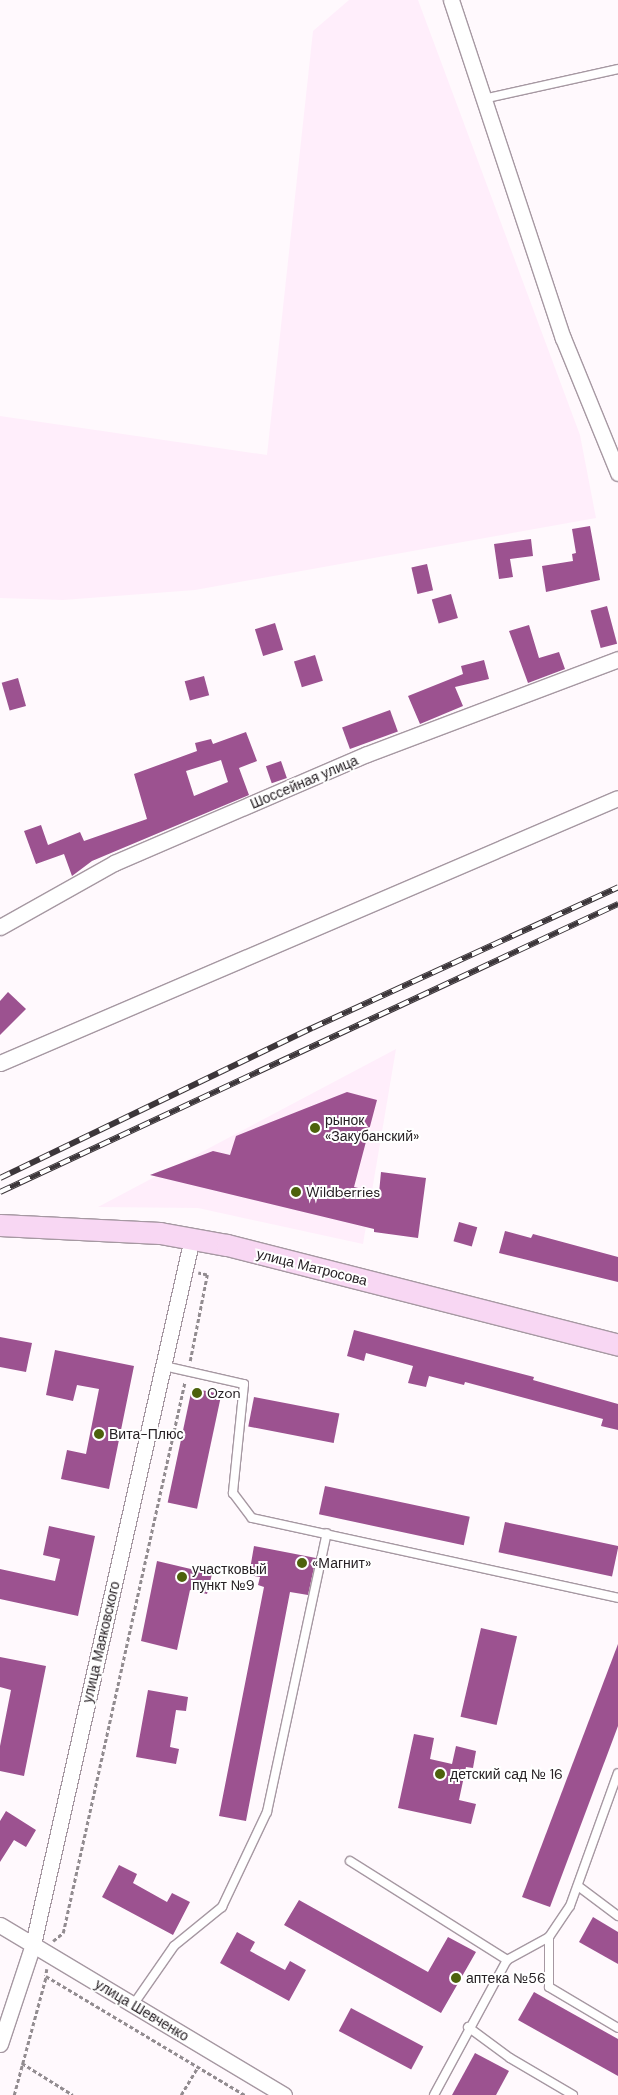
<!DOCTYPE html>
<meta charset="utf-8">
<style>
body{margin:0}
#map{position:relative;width:618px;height:2095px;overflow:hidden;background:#fff9fd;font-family:"DM Sans",sans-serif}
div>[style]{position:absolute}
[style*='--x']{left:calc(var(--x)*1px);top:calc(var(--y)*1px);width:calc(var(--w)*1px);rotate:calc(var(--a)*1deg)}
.built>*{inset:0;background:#ffeefb}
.building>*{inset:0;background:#9c5290;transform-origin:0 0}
.path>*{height:2.5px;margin-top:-1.25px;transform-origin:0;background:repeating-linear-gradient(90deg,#928c90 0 4px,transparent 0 6.5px)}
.roads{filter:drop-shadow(1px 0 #a698a2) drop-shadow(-1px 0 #a698a2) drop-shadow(0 1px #a698a2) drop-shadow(0 -1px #a698a2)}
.service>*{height:8px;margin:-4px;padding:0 4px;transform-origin:4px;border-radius:4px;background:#fff}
.minor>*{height:15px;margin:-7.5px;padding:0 7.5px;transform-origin:7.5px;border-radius:7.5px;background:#fff}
.secondary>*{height:21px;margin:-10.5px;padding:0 10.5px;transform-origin:10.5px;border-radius:10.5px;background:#f8d7f3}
.rail>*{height:5.5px;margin-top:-2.75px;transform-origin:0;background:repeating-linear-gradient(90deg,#fff 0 11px,#3c363a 0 22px);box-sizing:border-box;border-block:1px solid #3c363a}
.dots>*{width:14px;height:14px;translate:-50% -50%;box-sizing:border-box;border:2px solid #fff;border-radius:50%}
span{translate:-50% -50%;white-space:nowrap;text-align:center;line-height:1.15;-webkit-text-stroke:4px #fff;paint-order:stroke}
.street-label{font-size:14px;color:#262024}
.poi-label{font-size:14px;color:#262024}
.left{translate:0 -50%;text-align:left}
</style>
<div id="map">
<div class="built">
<div style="clip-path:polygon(349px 0,418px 0,580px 435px,596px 518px,195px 590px,63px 600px,0 598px,0 416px,267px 455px,313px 31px)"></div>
<div style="clip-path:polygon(396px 1049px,363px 1244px,198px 1208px,98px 1207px)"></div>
</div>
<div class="building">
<div style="clip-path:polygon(590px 526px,600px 580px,546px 592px,542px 566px,573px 561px,572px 554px,576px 553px,572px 529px)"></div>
<div style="clip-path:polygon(531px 539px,533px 556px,510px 559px,513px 577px,499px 579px,494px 544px)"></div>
<div style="left:427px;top:564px;width:27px;height:16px;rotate:77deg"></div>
<div style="left:451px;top:594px;width:25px;height:20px;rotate:74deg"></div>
<div style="left:607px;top:606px;width:39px;height:17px;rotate:75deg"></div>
<div style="left:275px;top:623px;width:28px;height:21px;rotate:73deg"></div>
<div style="clip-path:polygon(529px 625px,539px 658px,559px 652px,565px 669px,528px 683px,509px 631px)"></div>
<div style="left:315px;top:655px;width:27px;height:22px;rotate:73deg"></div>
<div style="clip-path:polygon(484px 660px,489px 679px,455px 687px,463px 706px,420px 724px,408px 696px,463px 674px,461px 666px)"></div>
<div style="left:204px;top:676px;width:20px;height:20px;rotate:75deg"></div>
<div style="left:18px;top:678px;width:29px;height:17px;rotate:74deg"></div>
<div style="left:390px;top:710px;width:23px;height:51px;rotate:70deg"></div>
<div style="clip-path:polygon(evenodd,246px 732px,257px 761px,239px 768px,249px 795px,92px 861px,72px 876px,64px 854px,36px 864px,24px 831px,41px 825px,48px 845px,80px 832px,84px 841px,147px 819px,134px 774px,197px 751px,195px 743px,211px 739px,213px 744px,246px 732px,221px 760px,228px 782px,194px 796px,186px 771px,221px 760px)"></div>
<div style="left:281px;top:761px;width:18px;height:16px;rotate:71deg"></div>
<div style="clip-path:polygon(8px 992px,26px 1009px,0 1035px,0 1001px)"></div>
<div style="clip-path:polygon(347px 1092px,377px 1100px,354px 1187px,379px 1193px,381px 1172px,426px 1178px,418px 1238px,374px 1232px,374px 1229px,150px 1175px,213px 1151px,230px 1155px,236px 1136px)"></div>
<div style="left:459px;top:1222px;width:19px;height:20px;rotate:16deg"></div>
<div style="clip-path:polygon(505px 1231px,531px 1238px,533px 1234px,618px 1257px,618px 1282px,499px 1253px)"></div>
<div style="clip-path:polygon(354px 1330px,534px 1377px,533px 1380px,618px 1404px,618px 1430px,601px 1426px,603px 1419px,465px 1382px,464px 1385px,429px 1376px,426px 1387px,408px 1383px,413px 1366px,366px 1353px,364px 1361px,347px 1356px)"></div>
<div style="clip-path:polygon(0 1337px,32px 1343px,26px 1372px,0 1367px)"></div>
<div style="clip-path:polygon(55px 1350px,134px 1366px,109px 1489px,61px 1479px,67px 1450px,86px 1454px,99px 1389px,77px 1385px,73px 1401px,46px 1395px)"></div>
<div style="left:192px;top:1388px;width:30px;height:117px;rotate:12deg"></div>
<div style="left:254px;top:1397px;width:87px;height:30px;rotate:11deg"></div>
<div style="left:325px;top:1486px;width:148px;height:29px;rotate:12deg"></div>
<div style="left:505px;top:1522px;width:116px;height:31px;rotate:12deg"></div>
<div style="clip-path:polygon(49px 1526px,95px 1536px,78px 1616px,0 1599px,0 1569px,55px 1581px,60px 1559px,43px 1555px)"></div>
<div style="clip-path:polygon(254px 1546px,316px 1558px,308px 1595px,290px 1592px,246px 1821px,219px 1816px,264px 1587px,258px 1585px,260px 1577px,249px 1575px)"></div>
<div style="clip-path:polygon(157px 1561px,212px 1574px,207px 1594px,190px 1590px,177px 1650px,141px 1641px)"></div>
<div style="left:481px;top:1628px;width:37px;height:91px;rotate:13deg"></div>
<div style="clip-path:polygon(618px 1644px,618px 1726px,550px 1907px,522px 1897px)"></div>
<div style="clip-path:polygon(0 1657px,46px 1666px,24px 1776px,0 1771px,0 1746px,11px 1690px,0 1687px)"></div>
<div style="clip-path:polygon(148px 1690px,188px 1697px,186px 1711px,176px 1710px,170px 1747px,179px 1749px,176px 1764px,136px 1757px)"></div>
<div style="clip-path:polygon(414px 1734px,434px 1738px,430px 1759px,452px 1764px,456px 1746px,476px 1751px,473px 1768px,466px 1767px,459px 1800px,476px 1804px,471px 1824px,398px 1808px)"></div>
<div style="clip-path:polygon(6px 1811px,36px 1830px,26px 1847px,14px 1840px,0 1862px,0 1821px)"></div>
<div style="clip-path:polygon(119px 1865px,137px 1874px,133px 1883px,167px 1902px,172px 1893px,190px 1902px,173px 1935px,102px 1897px)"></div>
<div style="clip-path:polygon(299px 1900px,428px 1972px,448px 1937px,476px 1952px,441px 2013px,284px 1925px)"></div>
<div style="clip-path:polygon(593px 1917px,618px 1932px,618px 1964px,579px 1942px)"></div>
<div style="clip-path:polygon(237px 1932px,255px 1942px,250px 1951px,285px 1970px,290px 1961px,306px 1970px,289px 2001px,220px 1963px)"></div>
<div style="clip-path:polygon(534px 1992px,618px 2039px,618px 2076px,518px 2020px)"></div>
<div style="left:351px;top:2008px;width:82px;height:26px;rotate:28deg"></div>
<div style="clip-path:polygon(475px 2053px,509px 2071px,496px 2095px,452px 2095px)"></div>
</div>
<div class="path">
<div style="--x:190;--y:1361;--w:88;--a:-78.8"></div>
<div style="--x:207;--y:1275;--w:9;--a:-167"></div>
<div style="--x:53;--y:1941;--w:13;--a:-39"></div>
<div style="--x:63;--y:1933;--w:565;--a:-77.54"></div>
<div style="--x:47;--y:1969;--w:7;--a:98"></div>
<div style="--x:46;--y:1976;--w:232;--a:30.9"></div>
<div style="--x:22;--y:2063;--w:60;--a:32.1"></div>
<div style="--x:14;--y:2095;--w:123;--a:-74.9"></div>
<div style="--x:181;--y:2095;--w:33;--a:-59"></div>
</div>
<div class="roads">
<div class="service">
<div style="--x:483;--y:99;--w:138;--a:-12.5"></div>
<div style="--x:164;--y:1366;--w:82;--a:12.7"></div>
<div style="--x:244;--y:1384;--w:110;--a:95.8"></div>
<div style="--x:233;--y:1493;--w:31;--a:53"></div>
<div style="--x:252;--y:1518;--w:375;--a:12.3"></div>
<div style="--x:350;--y:1861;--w:186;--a:32.2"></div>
<div style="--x:578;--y:1886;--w:50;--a:36.9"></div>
<div style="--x:549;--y:1937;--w:50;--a:90"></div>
<div style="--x:549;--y:1987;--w:80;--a:30.7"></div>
<div style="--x:133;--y:2005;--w:72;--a:-55.2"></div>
<div style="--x:174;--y:1946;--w:62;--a:-39.1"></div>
<div style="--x:222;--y:1907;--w:105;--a:-64.7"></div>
<div style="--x:267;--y:1812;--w:285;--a:-77.9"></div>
<div style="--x:468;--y:2027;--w:52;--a:36.4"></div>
<div style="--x:510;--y:2058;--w:73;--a:30.4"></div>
<div style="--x:434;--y:2095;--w:153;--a:-61.6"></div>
<div style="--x:507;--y:1960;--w:48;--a:-28.7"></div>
<div style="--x:549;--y:1937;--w:37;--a:-56"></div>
<div style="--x:570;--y:1906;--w:141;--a:-70.2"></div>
</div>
<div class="minor">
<div style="--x:451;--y:0;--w:356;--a:71.7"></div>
<div style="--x:563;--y:338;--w:146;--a:67.8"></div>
<div style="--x:0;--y:927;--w:131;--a:-29.3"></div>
<div style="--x:114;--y:863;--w:275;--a:-23.3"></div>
<div style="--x:367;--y:754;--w:268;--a:-20.7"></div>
<div style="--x:0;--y:1063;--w:672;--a:-23.21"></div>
<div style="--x:0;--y:1925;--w:331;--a:30.9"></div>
<div style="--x:0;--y:2044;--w:105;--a:-71.7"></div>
<div style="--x:33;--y:1944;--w:724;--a:-77.31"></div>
</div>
<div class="secondary">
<div style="--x:0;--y:1225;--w:160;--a:2.9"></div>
<div style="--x:160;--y:1233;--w:68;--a:10.2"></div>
<div style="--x:227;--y:1245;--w:404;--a:14.3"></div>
</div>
</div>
<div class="rail">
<div style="--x:0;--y:1178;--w:346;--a:-25.7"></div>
<div style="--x:312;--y:1028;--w:337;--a:-24.7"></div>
<div style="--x:0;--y:1192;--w:682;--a:-24.99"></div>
</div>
<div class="dots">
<div style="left:315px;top:1128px;background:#4d620d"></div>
<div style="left:296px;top:1192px;background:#4d620d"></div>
<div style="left:197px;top:1393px;background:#4d620d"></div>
<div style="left:99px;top:1434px;background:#4d620d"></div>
<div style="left:302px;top:1563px;background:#4d620d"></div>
<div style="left:182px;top:1577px;background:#4d620d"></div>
<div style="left:440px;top:1774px;background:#4d620d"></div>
<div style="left:456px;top:1978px;background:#4d620d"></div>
</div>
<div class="street-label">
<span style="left:304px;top:782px;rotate:-23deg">Шоссейная улица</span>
<span style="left:312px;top:1267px;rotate:14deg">улица Матросова</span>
<span style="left:101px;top:1642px;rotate:-77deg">улица Маяковского</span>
<span style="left:142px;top:2010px;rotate:31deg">улица Шевченко</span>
</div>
<div class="poi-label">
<span class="left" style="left:325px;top:1128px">рынок<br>«Закубанский»</span>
<span class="left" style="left:306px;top:1192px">Wildberries</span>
<span class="left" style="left:207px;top:1393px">Ozon</span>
<span class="left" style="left:109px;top:1434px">Вита-Плюс</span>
<span class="left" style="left:312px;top:1563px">«Магнит»</span>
<span class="left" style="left:192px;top:1577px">участковый<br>пункт №9</span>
<span class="left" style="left:450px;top:1774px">детский сад № 16</span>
<span class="left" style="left:466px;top:1978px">аптека №56</span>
</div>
</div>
